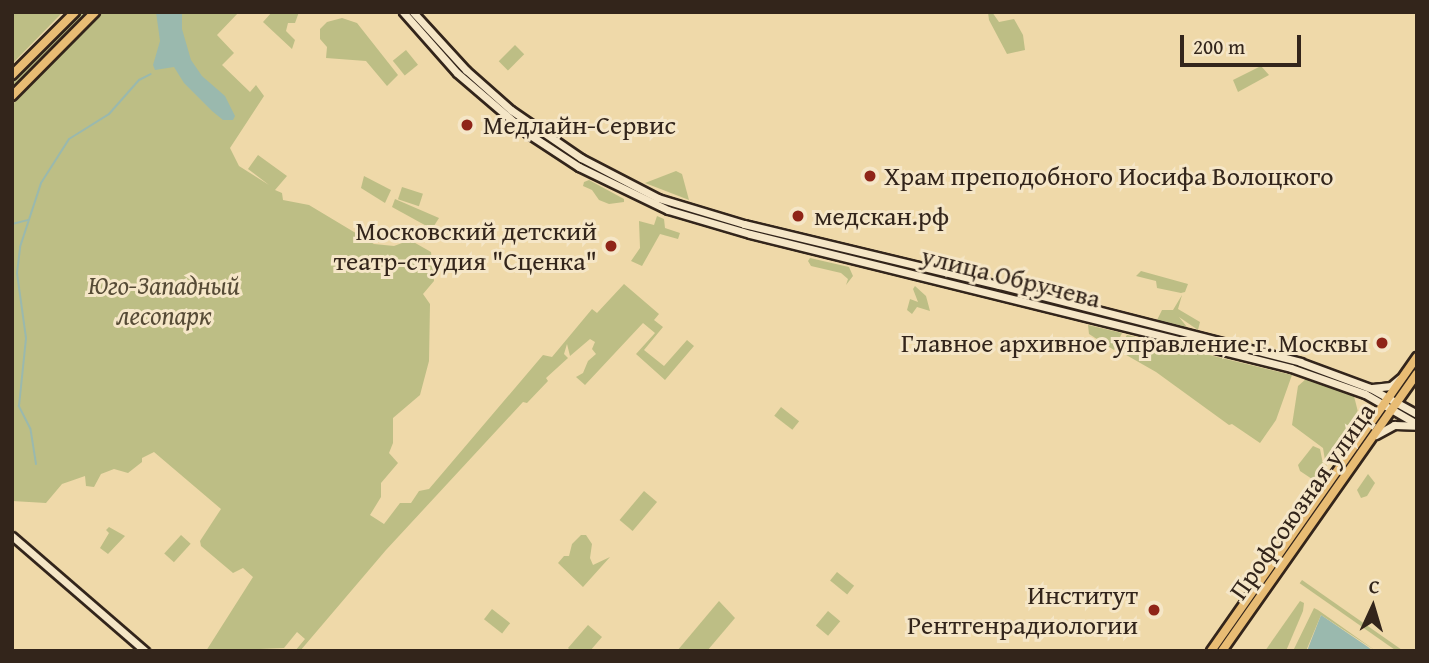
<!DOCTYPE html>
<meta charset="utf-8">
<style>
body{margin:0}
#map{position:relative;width:1429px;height:663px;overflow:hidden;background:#efd9a9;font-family:"Gentium Book Plus",serif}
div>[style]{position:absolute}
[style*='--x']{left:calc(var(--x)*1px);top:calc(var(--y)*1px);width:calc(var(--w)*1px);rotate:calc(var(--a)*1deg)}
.green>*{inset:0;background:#bdbe85;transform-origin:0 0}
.water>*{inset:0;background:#9ab9ae}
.stream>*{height:2px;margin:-1px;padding:0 1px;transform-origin:1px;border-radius:1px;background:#9ab9ae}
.roads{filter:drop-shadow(2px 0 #33251b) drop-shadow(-2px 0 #33251b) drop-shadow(0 2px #33251b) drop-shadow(0 -2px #33251b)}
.secondary>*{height:7px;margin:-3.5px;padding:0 3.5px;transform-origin:3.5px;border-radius:3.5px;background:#f5e6c7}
.primary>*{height:8px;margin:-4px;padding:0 4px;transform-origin:4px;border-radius:4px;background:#e8bc74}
.dots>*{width:19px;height:19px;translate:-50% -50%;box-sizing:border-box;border:4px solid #f5e6c7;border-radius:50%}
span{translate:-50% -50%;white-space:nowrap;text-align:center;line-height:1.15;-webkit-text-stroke:6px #f5e6c7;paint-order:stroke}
.poi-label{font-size:26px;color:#33251b}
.left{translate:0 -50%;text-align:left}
.right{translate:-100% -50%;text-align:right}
.street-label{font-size:26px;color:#33251b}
.park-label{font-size:26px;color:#564b36;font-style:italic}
.frame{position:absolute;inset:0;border:14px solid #33251b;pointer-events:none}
.north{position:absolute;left:1338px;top:572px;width:70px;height:70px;-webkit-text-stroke:5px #f5e6c7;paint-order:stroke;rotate:4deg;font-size:19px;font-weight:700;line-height:28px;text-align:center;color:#33251b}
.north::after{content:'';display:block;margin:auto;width:24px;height:32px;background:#33251b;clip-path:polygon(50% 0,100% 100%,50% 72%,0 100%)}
.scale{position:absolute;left:1180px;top:35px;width:121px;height:32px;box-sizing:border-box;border:4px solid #33251b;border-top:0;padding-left:9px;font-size:21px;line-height:24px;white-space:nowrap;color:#33251b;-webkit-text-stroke:5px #f5e6c7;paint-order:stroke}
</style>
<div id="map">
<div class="green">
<div style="clip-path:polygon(12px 12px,63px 12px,12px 64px)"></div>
<div style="clip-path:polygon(81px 12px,88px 12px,12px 90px,12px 82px)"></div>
<div style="clip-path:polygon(103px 12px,239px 12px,217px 35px,234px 53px,222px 65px,250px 92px,256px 85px,264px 96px,230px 148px,239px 166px,269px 185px,248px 169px,258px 155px,287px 176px,275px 190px,282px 193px,283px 200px,309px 205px,374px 244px,394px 246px,410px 240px,431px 252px,434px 281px,423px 294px,430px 304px,429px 361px,420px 395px,393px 418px,393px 443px,389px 453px,398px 463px,381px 483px,381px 497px,370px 515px,384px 524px,400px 503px,411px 503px,419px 491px,429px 489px,543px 355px,552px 357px,592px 309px,597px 313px,624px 284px,659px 314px,654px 320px,663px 327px,644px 350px,664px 366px,687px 340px,694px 346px,665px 380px,636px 354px,655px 333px,643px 323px,585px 385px,576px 377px,583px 373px,588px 361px,596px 354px,592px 349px,595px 342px,590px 339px,570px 356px,567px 344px,564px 354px,568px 358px,546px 378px,548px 381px,527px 403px,523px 402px,386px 550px,300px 651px,295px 651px,305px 639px,297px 632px,284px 648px,206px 651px,253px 577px,243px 568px,233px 573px,201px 546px,200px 541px,221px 509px,154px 452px,142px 458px,142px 462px,128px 473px,114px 469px,101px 474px,94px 487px,86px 486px,85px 476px,62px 484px,46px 503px,12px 501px,12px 105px)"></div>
<div style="clip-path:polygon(272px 12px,299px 12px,295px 23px,288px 23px,286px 31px,295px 40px,292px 49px,263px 22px)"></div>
<div style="clip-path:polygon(988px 12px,992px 12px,999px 22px,1014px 19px,1023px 35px,1025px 50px,1007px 54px,989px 20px)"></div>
<div style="clip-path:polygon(342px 18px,357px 23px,398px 75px,387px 86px,366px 61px,326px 58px,327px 47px,320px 39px,320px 29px,327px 22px)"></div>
<div style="left:515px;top:45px;width:13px;height:23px;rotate:45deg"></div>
<div style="left:406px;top:50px;width:19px;height:17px;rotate:51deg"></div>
<div style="clip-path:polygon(1261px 66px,1269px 75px,1238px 92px,1233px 80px)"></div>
<div style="clip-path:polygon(676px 171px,682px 174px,689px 200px,645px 183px)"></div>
<div style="clip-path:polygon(364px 176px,391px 190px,385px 203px,361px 188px)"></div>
<div style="clip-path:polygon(589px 180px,624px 199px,624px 202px,609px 204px,599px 200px,592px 190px,583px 186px,584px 182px)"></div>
<div style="left:402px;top:187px;width:22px;height:13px;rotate:18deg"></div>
<div style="clip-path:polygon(395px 199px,439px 218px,432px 229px,392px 207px)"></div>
<div style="clip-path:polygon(657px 216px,664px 219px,665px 228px,680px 233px,678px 239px,660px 234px,642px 266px,631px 261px,640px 248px,639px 221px,654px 225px)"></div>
<div style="clip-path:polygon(810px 258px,849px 267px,853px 276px,846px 285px,848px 279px,841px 273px,811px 266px,808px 261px)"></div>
<div style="clip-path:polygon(1141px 271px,1188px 284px,1185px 292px,1181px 293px,1157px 288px,1156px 281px,1136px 276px)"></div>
<div style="clip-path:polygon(915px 286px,926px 296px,930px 311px,917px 307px,912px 314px,907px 310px,910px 299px,918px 302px,913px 289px)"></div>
<div style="clip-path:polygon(1182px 295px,1178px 309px,1200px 322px,1198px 330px,1179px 317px,1187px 327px,1157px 320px,1162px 310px,1173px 310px)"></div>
<div style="clip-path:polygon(1088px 325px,1122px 333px,1114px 350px,1089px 334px)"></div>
<div style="clip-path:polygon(1127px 335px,1292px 375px,1276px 420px,1260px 443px,1232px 424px,1229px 425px,1156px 372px,1121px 352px,1119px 347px)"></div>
<div style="clip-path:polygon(1306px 379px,1354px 396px,1359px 416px,1326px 466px,1323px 448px,1292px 425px,1298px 386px)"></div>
<div style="left:781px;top:407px;width:23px;height:11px;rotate:38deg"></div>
<div style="clip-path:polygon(1313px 446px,1320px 449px,1324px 469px,1315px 481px,1300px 471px,1298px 465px)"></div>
<div style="clip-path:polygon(1368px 474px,1375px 483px,1367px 496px,1361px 498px,1357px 490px)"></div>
<div style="left:644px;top:491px;width:17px;height:38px;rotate:40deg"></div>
<div style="clip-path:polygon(109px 527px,125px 536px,108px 554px,100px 548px,109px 533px,106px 530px)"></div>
<div style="left:181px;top:535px;width:13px;height:25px;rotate:42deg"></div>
<div style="clip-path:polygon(581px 535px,586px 535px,592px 544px,590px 558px,593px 565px,610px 557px,583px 587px,558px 563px,564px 556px,569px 556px,572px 544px)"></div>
<div style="left:837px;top:572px;width:22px;height:11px;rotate:39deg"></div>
<div style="left:1302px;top:580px;width:123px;height:4px;rotate:35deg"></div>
<div style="clip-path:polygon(719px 601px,735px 618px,707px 651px,677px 651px)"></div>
<div style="clip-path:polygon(1300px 601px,1304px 603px,1303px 611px,1286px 651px,1265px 651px)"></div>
<div style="clip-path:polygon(1314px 608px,1318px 610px,1376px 651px,1321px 615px,1306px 651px,1293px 651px)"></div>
<div style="left:492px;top:609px;width:23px;height:13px;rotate:38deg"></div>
<div style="left:828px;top:611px;width:16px;height:19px;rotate:40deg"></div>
<div style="clip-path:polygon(588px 625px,602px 637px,590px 651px,571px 651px,568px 648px)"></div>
</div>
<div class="water">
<div style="clip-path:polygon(156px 12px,182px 12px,182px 29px,191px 60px,202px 76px,225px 96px,235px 116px,233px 120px,223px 120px,212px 111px,184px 83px,174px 67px,155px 70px,153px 65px,160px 41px)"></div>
<div style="clip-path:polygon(1321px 615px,1368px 647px,1373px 651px,1307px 651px)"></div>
</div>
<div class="stream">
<div style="--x:12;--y:224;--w:16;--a:-14"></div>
<div style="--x:36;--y:464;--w:36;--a:-99"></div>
<div style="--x:30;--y:428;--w:25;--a:-117"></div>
<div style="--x:19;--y:406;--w:68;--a:-84.1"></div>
<div style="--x:26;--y:338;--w:66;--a:-97.9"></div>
<div style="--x:17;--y:273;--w:26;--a:-83"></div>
<div style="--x:20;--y:247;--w:67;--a:-71.8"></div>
<div style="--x:41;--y:183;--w:52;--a:-57.5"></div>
<div style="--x:69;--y:139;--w:47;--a:-32"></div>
<div style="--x:109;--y:114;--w:45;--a:-48.6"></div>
<div style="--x:139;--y:80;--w:13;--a:-27"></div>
</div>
<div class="roads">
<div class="secondary">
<div style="--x:403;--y:12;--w:81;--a:48.5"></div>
<div style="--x:457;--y:73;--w:92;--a:40.6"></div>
<div style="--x:527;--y:133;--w:62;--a:33.2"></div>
<div style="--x:579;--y:167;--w:99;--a:25.8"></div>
<div style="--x:668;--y:210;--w:85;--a:16.3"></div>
<div style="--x:750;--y:234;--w:557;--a:13.91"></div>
<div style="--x:1291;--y:368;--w:78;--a:19.4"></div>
<div style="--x:1365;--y:394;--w:60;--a:30"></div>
<div style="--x:413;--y:12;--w:79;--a:47.6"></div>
<div style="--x:466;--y:70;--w:60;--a:41.6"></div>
<div style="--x:511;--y:110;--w:85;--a:34.4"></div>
<div style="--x:581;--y:158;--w:87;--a:27.5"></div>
<div style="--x:658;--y:198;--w:90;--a:16.8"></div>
<div style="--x:744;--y:224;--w:262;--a:13.5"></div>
<div style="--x:999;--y:285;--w:311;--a:14.3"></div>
<div style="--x:1300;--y:362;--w:75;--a:20.4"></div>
<div style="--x:1370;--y:388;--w:54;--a:29"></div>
<div style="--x:1372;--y:388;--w:19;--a:-6"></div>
<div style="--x:1391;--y:386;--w:11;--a:-41"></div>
<div style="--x:1376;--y:435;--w:21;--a:-29"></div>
<div style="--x:1394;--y:425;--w:23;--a:2"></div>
<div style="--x:12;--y:536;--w:176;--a:40.8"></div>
</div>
<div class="primary">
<div style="--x:12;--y:75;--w:89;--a:-45"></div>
<div style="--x:12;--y:96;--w:118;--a:-45.3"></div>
<div style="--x:1211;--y:651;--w:359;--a:-55"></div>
<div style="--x:1222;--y:651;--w:339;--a:-54.9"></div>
</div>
</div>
<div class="dots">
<div style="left:467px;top:125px;background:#8f2418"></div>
<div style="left:870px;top:176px;background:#8f2418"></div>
<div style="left:798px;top:216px;background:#8f2418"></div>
<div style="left:611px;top:246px;background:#8f2418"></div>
<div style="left:1382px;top:343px;background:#8f2418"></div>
<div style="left:1154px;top:610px;background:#8f2418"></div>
</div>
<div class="poi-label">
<span class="left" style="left:483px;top:125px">Медлайн-Сервис</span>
<span class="left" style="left:884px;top:176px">Храм преподобного Иосифа Волоцкого</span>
<span class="left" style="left:814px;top:216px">медскан.рф</span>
<span class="right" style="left:597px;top:246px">Московский детский<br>театр-студия "Сценка"</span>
<span class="right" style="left:1368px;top:343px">Главное архивное управление г. Москвы</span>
<span class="right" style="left:1138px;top:610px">Институт<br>Рентгенрадиологии</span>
</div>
<div class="street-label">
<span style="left:1011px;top:277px;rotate:14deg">улица Обручева</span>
<span style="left:1302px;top:501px;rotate:-55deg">Профсоюзная улица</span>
</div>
<div class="park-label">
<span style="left:164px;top:300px">Юго-Западный<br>лесопарк</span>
</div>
<div class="frame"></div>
<div class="north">С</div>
<div class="scale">200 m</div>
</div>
